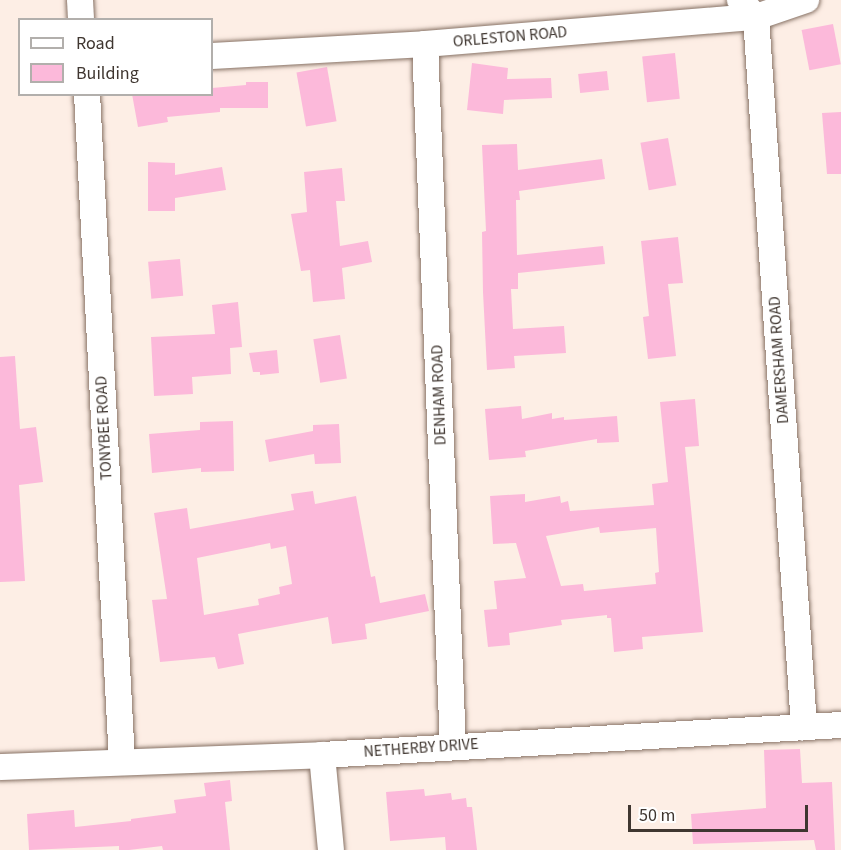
<!DOCTYPE html>
<html>
<head>
<meta charset="utf-8">
<style>
  body { margin:0 }
  #map { position:relative; width:841px; height:850px; overflow:hidden; background:#fdeee5; font-family:"Source Sans 3",sans-serif }
  div>[style] { position:absolute }
  [style*='--x'] { left:calc(var(--x)*1px); top:calc(var(--y)*1px); width:calc(var(--w)*1px); rotate:calc(var(--a)*1deg) }
  .building>* { inset:0; background:#fcb9da; transform-origin:0 0 }
  .roads { filter:drop-shadow(0 0 2px #877265) drop-shadow(0 0 2px #877265) }
  .minor>* { height:26px; margin:-13px; padding:0 13px; transform-origin:13px; border-radius:13px; background:#fff }
  span { translate:-50% -50%; white-space:nowrap; text-align:center; line-height:1.15; -webkit-text-stroke:6px #fff; paint-order:stroke }
  .street-label { font-size:16px; color:#3f3630 }
  .legend { position:absolute; left:18px; top:18px; width:195px; height:78px; box-sizing:border-box; background:#fff; border:2px solid #b2afac; margin:0; padding:8px 10px; list-style:none; font-size:18px; color:#3f3630 }
  .legend li { display:flex; align-items:center; gap:12px; height:30px }
  .legend b { width:30px; border:2px solid #b2afac }
  .scale { position:absolute; left:628px; top:805px; width:180px; height:27px; box-sizing:border-box; border:3px solid #3f3630; border-top:0; padding-left:8px; font-size:18px; line-height:21px; white-space:nowrap; color:#3f3630; -webkit-text-stroke:4px #fff; paint-order:stroke }
</style>
</head>
<body>
<div id="map">
  <div class="building">
    <i style="left:833px;top:24px;width:41px;height:32px;rotate:79deg"></i>
    <i style="left:675px;top:53px;width:46px;height:33px;rotate:84deg"></i>
    <i style="clip-path:polygon(472px 63px,508px 68px,507px 79px,551px 78px,552px 98px,504px 100px,503px 114px,467px 110px)"></i>
    <i style="left:327px;top:67px;width:55px;height:31px;rotate:80deg"></i>
    <i style="left:607px;top:71px;width:19px;height:29px;rotate:84deg"></i>
    <i style="clip-path:polygon(246px 82px,268px 82px,268px 108px,220px 108px,220px 112px,167px 117px,168px 122px,138px 127px,132px 94px,212px 94px,212px 88px,246px 85px)"></i>
    <i style="clip-path:polygon(841px 112px,841px 174px,827px 174px,822px 113px)"></i>
    <i style="left:668px;top:138px;width:48px;height:28px;rotate:80deg"></i>
    <i style="clip-path:polygon(517px 144px,518px 170px,602px 159px,605px 179px,519px 191px,520px 200px,516px 200px,517px 255px,603px 246px,605px 264px,518px 273px,518px 289px,511px 289px,513px 329px,564px 326px,566px 353px,514px 356px,515px 368px,487px 370px,483px 292px,482px 232px,486px 231px,482px 145px)"></i>
    <i style="clip-path:polygon(148px 162px,175px 163px,175px 175px,222px 167px,226px 190px,175px 198px,175px 211px,148px 211px)"></i>
    <i style="clip-path:polygon(342px 168px,345px 201px,336px 201px,340px 246px,368px 241px,372px 262px,342px 268px,345px 299px,313px 302px,310px 270px,301px 271px,291px 214px,307px 212px,304px 172px)"></i>
    <i style="clip-path:polygon(678px 237px,683px 283px,668px 284px,676px 356px,648px 359px,643px 317px,649px 316px,641px 241px)"></i>
    <i style="left:180px;top:259px;width:37px;height:32px;rotate:85deg"></i>
    <i style="clip-path:polygon(238px 302px,242px 347px,230px 348px,231px 374px,192px 377px,193px 394px,154px 396px,151px 337px,215px 334px,212px 305px)"></i>
    <i style="left:340px;top:335px;width:44px;height:27px;rotate:81deg"></i>
    <i style="clip-path:polygon(277px 350px,279px 373px,260px 375px,260px 372px,253px 372px,249px 353px)"></i>
    <i style="clip-path:polygon(15px 356px,20px 429px,36px 427px,43px 482px,19px 485px,25px 581px,0 582px,0 357px)"></i>
    <i style="clip-path:polygon(evenodd,695px 399px,699px 446px,685px 447px,703px 632px,642px 637px,643px 649px,614px 652px,611px 618px,607px 618px,607px 615px,561px 620px,562px 625px,509px 633px,510px 645px,488px 647px,484px 610px,497px 609px,494px 581px,526px 578px,516px 543px,493px 544px,490px 496px,525px 494px,525px 502px,560px 496px,561px 503px,568px 501px,570px 511px,654px 505px,652px 484px,668px 482px,660px 402px,695px 399px,599px 527px,600px 533px,656px 528px,659px 572px,655px 573px,656px 584px,584px 591px,583px 584px,561px 586px,546px 536px,599px 527px)"></i>
    <i style="clip-path:polygon(521px 406px,522px 419px,552px 413px,552px 419px,564px 417px,564px 420px,617px 416px,619px 442px,597px 443px,597px 439px,525px 451px,526px 457px,489px 460px,485px 409px)"></i>
    <i style="clip-path:polygon(233px 421px,234px 471px,201px 472px,201px 468px,152px 473px,149px 434px,200px 430px,200px 422px)"></i>
    <i style="clip-path:polygon(339px 424px,341px 463px,315px 464px,314px 454px,269px 462px,265px 440px,313px 431px,313px 425px)"></i>
    <i style="clip-path:polygon(evenodd,313px 491px,315px 504px,356px 496px,371px 577px,375px 576px,380px 603px,425px 594px,429px 611px,365px 624px,367px 639px,332px 644px,328px 617px,238px 634px,244px 664px,218px 669px,215px 657px,160px 662px,152px 600px,167px 599px,154px 513px,187px 508px,190px 529px,294px 510px,291px 494px,313px 491px,270px 543px,271px 549px,286px 546px,292px 584px,279px 587px,280px 594px,258px 599px,259px 605px,204px 615px,197px 558px,270px 543px)"></i>
    <i style="clip-path:polygon(800px 749px,802px 783px,832px 782px,835px 850px,816px 850px,814px 840px,693px 844px,691px 814px,766px 808px,764px 750px)"></i>
    <i style="clip-path:polygon(230px 780px,232px 801px,225px 802px,230px 850px,163px 850px,162px 846px,129px 850px,119px 850px,119px 846px,29px 850px,27px 814px,74px 810px,75px 827px,131px 821px,131px 819px,176px 813px,174px 800px,206px 796px,204px 783px)"></i>
    <i style="clip-path:polygon(424px 789px,425px 796px,451px 793px,452px 800px,466px 798px,467px 807px,472px 807px,477px 850px,446px 850px,445px 837px,390px 841px,386px 792px)"></i>
  </div>
  <div class="roads">
    <div class="minor">
      <i style="--x:80;--y:0;--w:20;--a:87"></i>
      <i style="--x:740;--y:0;--w:23;--a:47"></i>
      <i style="--x:756;--y:17;--w:712;--a:86.13"></i>
      <i style="--x:425;--y:44;--w:703;--a:87.72"></i>
      <i style="--x:212;--y:56;--w:213;--a:-3.2"></i>
      <i style="--x:425;--y:44;--w:332;--a:-4.7"></i>
      <i style="--x:756;--y:17;--w:53;--a:-18.8"></i>
      <i style="--x:87;--y:94;--w:669;--a:87"></i>
      <i style="--x:322;--y:755;--w:95;--a:84.6"></i>
      <i style="--x:0;--y:767;--w:322;--a:-2.1"></i>
      <i style="--x:322;--y:755;--w:520;--a:-3.31"></i>
    </div>
  </div>
  <div class="street-label">
    <span style="left:510px;top:37px;rotate:-5deg">ORLESTON ROAD</span>
    <span style="left:779px;top:360px;rotate:-94deg">DAMERSHAM ROAD</span>
    <span style="left:439px;top:395px;rotate:-92deg">DENHAM ROAD</span>
    <span style="left:104px;top:428px;rotate:-93deg">TONYBEE ROAD</span>
    <span style="left:421px;top:748px;rotate:-4deg">NETHERBY DRIVE</span>
  </div>
  <ul class="legend">
  <li><b style="height:8px;background:#fff"></b>Road</li>
  <li><b style="height:16px;background:#fcb9da"></b>Building</li>
  </ul>
  <div class="scale">50 m</div>
</div>
</body>
</html>
